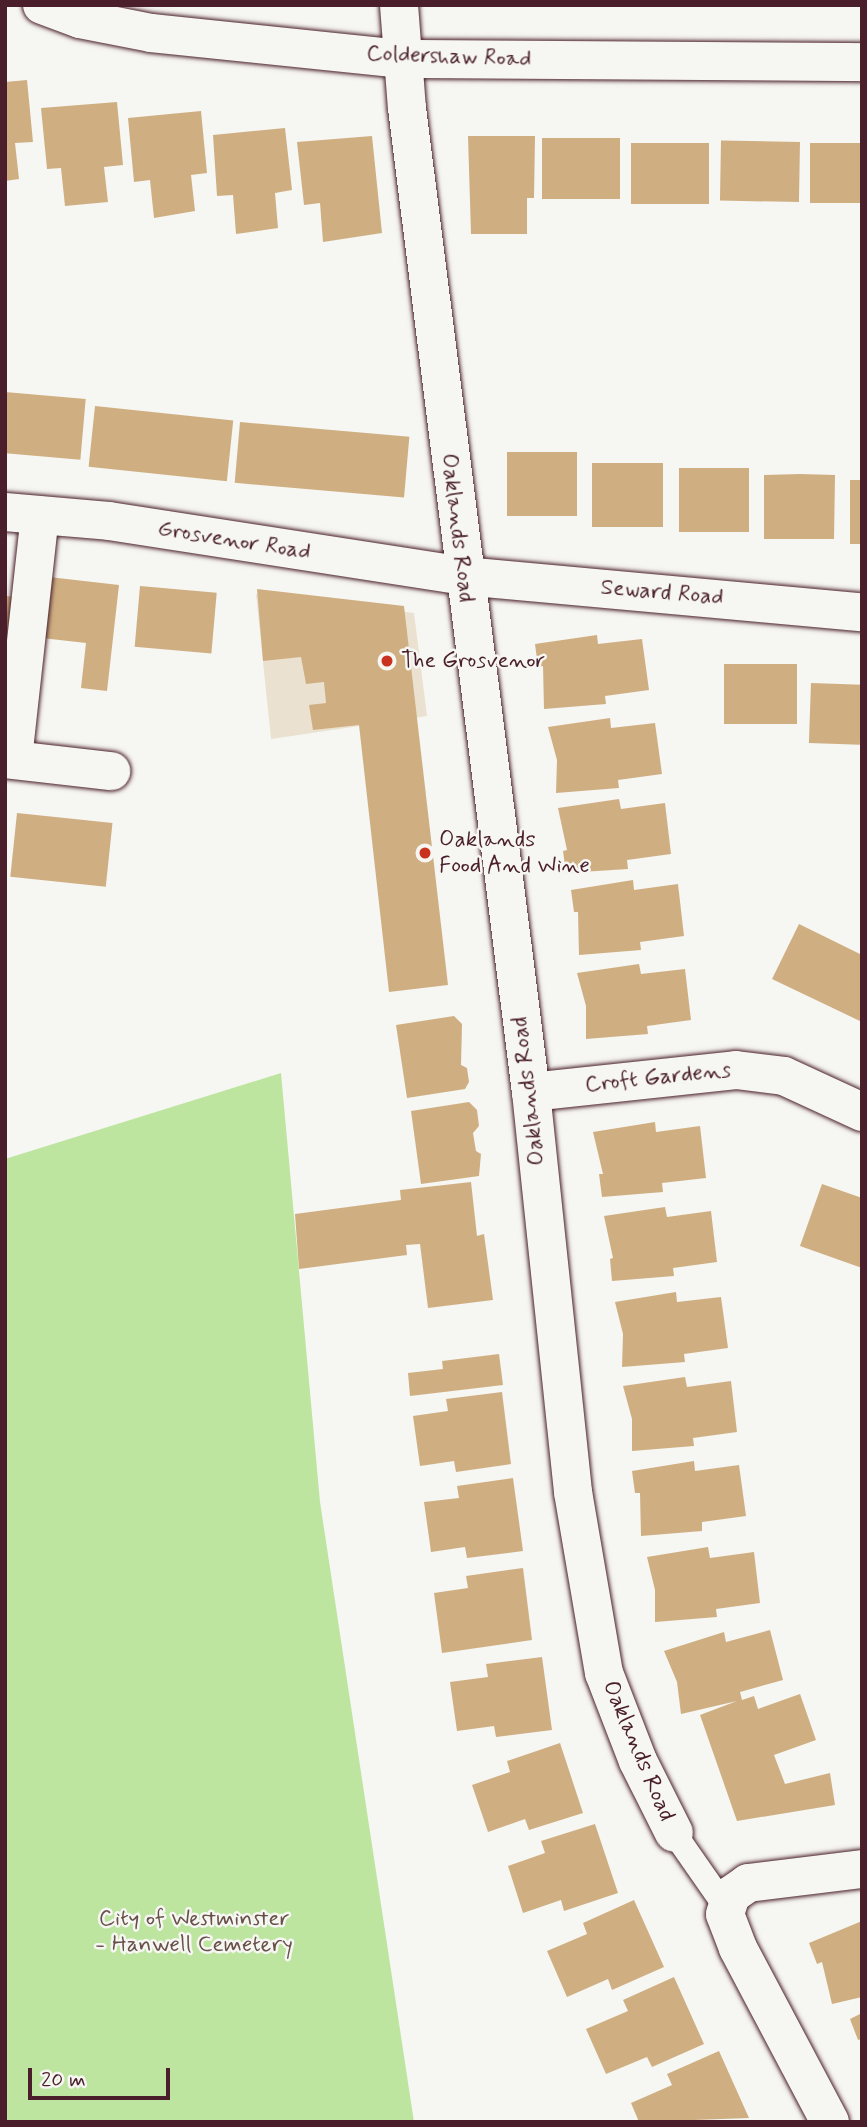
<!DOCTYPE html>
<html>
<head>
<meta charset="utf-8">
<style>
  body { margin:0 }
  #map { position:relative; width:867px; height:2127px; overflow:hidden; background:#f6f6f2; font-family:Mynerve,sans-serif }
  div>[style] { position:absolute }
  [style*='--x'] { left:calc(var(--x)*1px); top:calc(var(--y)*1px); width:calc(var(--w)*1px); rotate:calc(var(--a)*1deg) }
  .built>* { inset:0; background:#eae1d0 }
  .green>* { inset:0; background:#bde5a0 }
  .building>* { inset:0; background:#cfaf82; transform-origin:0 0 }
  .roads { filter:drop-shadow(0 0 2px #4a1f2b) drop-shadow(0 0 2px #4a1f2b) }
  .lane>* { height:24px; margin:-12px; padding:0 12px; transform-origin:12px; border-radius:12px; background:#f6f6f2 }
  .street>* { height:38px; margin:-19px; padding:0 19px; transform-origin:19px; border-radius:19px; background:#f6f6f2 }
  .dots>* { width:19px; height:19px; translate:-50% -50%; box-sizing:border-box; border:4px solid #f6f6f2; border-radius:50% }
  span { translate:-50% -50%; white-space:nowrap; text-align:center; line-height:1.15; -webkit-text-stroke:5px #f6f6f2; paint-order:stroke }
  .street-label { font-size:23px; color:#4a1f2b }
  .poi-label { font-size:23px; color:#4a1f2b }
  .left { translate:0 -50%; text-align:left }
  .park-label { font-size:23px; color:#675048 }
  .frame { position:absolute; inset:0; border:7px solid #4a1f2b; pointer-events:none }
  .scale { position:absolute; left:28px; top:2068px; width:142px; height:32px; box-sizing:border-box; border:4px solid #4a1f2b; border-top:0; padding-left:9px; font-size:21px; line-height:24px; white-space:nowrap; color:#4a1f2b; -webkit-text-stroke:5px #f6f6f2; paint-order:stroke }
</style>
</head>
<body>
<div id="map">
  <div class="built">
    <i style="clip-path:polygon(256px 594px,414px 613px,427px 716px,271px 739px)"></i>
  </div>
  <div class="green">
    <i style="clip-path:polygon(281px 1073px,320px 1502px,414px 2122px,5px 2122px,5px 1159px)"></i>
  </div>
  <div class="building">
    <i style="clip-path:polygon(27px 80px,33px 142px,15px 143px,19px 179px,5px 181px,5px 82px)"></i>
    <i style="clip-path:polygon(117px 102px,123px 165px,104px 167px,108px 202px,65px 206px,61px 168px,47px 169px,41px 108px)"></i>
    <i style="clip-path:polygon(201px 111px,207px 173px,191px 175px,195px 211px,154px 218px,150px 180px,134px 182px,128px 118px)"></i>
    <i style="clip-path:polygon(285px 128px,292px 190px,275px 193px,278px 228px,236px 234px,233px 195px,217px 196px,213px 135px)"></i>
    <i style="clip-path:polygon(372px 136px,382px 233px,323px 242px,320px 203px,304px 205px,297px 142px)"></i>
    <i style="clip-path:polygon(468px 136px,535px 136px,534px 198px,527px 198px,527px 234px,471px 234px)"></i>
    <i style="left:542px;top:138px;width:78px;height:61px"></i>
    <i style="left:800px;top:142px;width:60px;height:79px;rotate:91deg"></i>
    <i style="left:631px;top:143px;width:78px;height:61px"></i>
    <i style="left:810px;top:143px;width:52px;height:60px"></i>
    <i style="left:5px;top:392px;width:81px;height:61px;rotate:5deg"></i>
    <i style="left:95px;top:406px;width:139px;height:61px;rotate:6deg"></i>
    <i style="left:240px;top:422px;width:170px;height:61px;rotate:5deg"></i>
    <i style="left:507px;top:452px;width:70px;height:64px"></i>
    <i style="left:592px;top:463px;width:71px;height:64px"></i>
    <i style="left:679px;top:468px;width:70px;height:64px"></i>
    <i style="clip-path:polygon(800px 474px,835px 475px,834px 539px,764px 539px,764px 475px)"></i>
    <i style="left:850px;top:480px;width:12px;height:64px"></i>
    <i style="clip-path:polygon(49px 577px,119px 585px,107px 691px,81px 688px,86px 643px,42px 638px)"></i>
    <i style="left:140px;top:586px;width:77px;height:61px;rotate:5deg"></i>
    <i style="clip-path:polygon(257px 589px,404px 606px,448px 985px,389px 992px,359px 725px,313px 730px,309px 705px,326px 703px,324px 682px,306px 684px,301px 657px,263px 661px)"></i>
    <i style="clip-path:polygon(5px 596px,18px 597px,5px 657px)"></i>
    <i style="clip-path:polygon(597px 635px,598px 644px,642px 639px,649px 690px,605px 696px,606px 704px,544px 709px,543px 666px,538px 667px,535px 644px)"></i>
    <i style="left:724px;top:664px;width:73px;height:60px"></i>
    <i style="left:811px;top:683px;width:51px;height:60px;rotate:2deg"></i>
    <i style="clip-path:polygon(610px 718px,611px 728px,655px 723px,662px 774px,618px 780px,619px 788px,556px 793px,557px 760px,548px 727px)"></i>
    <i style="clip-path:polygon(619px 799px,621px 809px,665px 803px,671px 854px,627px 860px,628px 869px,566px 873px,563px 851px,567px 850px,558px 808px)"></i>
    <i style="left:17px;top:813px;width:96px;height:64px;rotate:6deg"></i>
    <i style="clip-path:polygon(633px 880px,634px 890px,678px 884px,684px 936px,640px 942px,641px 950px,579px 955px,578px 912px,574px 912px,571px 890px)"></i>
    <i style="clip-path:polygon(799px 924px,862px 955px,862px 1022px,772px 979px)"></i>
    <i style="clip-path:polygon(639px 964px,641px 974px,685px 969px,691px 1020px,647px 1026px,648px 1034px,586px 1039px,586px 1006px,577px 973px)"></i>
    <i style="clip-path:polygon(454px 1016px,462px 1024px,461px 1065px,467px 1068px,469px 1082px,465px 1089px,407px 1098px,396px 1025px)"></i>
    <i style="clip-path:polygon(469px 1102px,477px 1110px,479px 1126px,473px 1133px,476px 1151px,481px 1154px,479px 1176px,421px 1184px,411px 1111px)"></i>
    <i style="clip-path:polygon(655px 1122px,656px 1132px,700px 1126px,706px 1178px,662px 1183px,663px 1192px,602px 1197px,599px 1174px,603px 1174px,593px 1132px)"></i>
    <i style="clip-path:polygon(471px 1182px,477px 1236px,484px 1234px,493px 1300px,428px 1308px,420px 1244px,406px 1245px,407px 1255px,299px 1269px,295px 1214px,401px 1200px,400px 1190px)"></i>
    <i style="clip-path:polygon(822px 1184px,862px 1198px,862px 1268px,800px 1246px)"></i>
    <i style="clip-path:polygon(665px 1207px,667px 1217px,711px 1211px,717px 1262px,673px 1268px,674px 1276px,612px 1281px,610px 1259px,613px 1258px,604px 1216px)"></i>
    <i style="clip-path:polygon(676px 1292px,677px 1302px,721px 1297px,728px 1348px,684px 1354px,685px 1362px,622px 1367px,623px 1334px,615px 1302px)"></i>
    <i style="clip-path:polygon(499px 1354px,503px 1385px,410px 1396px,408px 1373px,443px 1369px,442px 1361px)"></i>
    <i style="clip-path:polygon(685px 1377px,687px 1387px,731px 1381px,737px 1432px,693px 1438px,694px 1446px,632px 1451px,632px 1419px,623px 1386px)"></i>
    <i style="clip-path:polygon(502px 1392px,511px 1464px,456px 1472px,454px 1461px,420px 1466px,413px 1416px,448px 1411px,446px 1399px)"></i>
    <i style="clip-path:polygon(694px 1461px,695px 1471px,739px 1465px,746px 1516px,702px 1522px,702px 1531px,641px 1536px,640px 1493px,635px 1493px,632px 1471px)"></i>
    <i style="clip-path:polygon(513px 1478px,523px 1551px,467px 1558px,465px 1547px,431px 1552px,424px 1502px,459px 1498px,457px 1486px)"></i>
    <i style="clip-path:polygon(708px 1547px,710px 1558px,754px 1552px,760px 1603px,716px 1609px,717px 1617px,655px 1622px,655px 1590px,647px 1557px)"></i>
    <i style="clip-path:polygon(523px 1568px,532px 1640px,442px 1653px,434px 1593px,468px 1588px,466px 1576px)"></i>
    <i style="clip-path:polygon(770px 1630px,783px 1680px,740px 1692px,742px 1700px,754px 1696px,758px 1709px,800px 1694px,816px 1740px,774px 1755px,785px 1784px,830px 1773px,835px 1805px,737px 1821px,700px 1715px,737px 1701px,681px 1714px,677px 1682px,664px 1651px,724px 1632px,726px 1642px)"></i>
    <i style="clip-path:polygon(542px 1657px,552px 1730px,496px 1737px,494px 1726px,457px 1731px,450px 1682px,488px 1677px,486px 1664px)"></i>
    <i style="clip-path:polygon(560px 1743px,583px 1813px,529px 1830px,525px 1819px,488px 1832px,472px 1785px,510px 1772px,507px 1761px)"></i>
    <i style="clip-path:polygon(595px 1824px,618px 1893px,564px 1911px,561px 1900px,523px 1913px,508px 1866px,545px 1853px,541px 1841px)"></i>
    <i style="clip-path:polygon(634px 1900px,664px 1967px,612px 1990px,608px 1979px,567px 1997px,547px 1951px,587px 1934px,583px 1923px)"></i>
    <i style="clip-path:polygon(862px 1921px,862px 1997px,832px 2004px,822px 1962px,817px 1964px,809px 1943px)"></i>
    <i style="clip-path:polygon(674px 1977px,704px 2044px,652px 2067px,647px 2057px,606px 2074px,586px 2029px,628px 2011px,623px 2000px)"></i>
    <i style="clip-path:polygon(862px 2013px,862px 2039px,858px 2040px,850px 2019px)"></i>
    <i style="clip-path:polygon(719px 2051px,749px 2118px,639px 2122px,631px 2103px,672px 2085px,667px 2074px)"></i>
  </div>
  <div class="roads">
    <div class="lane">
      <i style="--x:674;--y:1833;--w:93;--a:55.1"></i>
    </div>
    <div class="street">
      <i style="--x:42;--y:5;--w:40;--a:20.2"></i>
      <i style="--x:80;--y:19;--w:72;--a:11.2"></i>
      <i style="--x:151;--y:33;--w:251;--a:5.9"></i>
      <i style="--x:401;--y:59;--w:461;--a:0.4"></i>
      <i style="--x:399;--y:5;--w:103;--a:85.6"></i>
      <i style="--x:407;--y:108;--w:992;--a:82.82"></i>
      <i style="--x:531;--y:1092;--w:402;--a:84"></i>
      <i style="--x:573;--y:1492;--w:184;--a:80.3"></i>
      <i style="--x:604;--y:1673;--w:94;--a:68.9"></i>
      <i style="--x:638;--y:1761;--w:80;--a:63.4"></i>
      <i style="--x:5;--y:512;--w:104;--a:4.9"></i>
      <i style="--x:109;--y:521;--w:358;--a:8.8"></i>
      <i style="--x:463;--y:576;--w:401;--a:5.2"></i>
      <i style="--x:5;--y:759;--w:107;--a:6.5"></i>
      <i style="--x:13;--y:759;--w:245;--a:-83.7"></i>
      <i style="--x:531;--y:1092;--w:206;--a:-6.1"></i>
      <i style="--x:736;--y:1070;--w:48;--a:7.1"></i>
      <i style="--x:784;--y:1076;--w:86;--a:24.8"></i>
      <i style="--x:830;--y:2122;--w:197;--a:-117.9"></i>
      <i style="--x:738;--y:1948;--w:36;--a:-111"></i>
      <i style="--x:725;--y:1914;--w:20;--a:-72"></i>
      <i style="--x:731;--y:1895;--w:21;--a:-35"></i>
      <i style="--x:748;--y:1883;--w:115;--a:-7"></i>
    </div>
  </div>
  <div class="dots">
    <i style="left:387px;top:661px;background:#c8321e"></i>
    <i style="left:425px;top:853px;background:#c8321e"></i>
  </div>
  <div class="street-label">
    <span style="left:449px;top:57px;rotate:2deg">Coldershaw Road</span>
    <span style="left:457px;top:528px;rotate:83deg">Oaklands Road</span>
    <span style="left:234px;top:541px;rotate:9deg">Grosvenor Road</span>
    <span style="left:662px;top:593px;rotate:5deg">Seward Road</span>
    <span style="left:658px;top:1078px;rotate:-6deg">Croft Gardens</span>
    <span style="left:529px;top:1091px;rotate:-97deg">Oaklands Road</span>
    <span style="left:638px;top:1751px;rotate:67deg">Oaklands Road</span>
  </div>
  <div class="poi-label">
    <span class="left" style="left:401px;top:661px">The Grosvenor</span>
    <span class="left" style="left:439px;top:853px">Oaklands<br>Food And Wine</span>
  </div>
  <div class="park-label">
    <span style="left:194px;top:1932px">City of Westminster<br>- Hanwell Cemetery</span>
  </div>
  <div class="frame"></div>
  <div class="scale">20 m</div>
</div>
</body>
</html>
